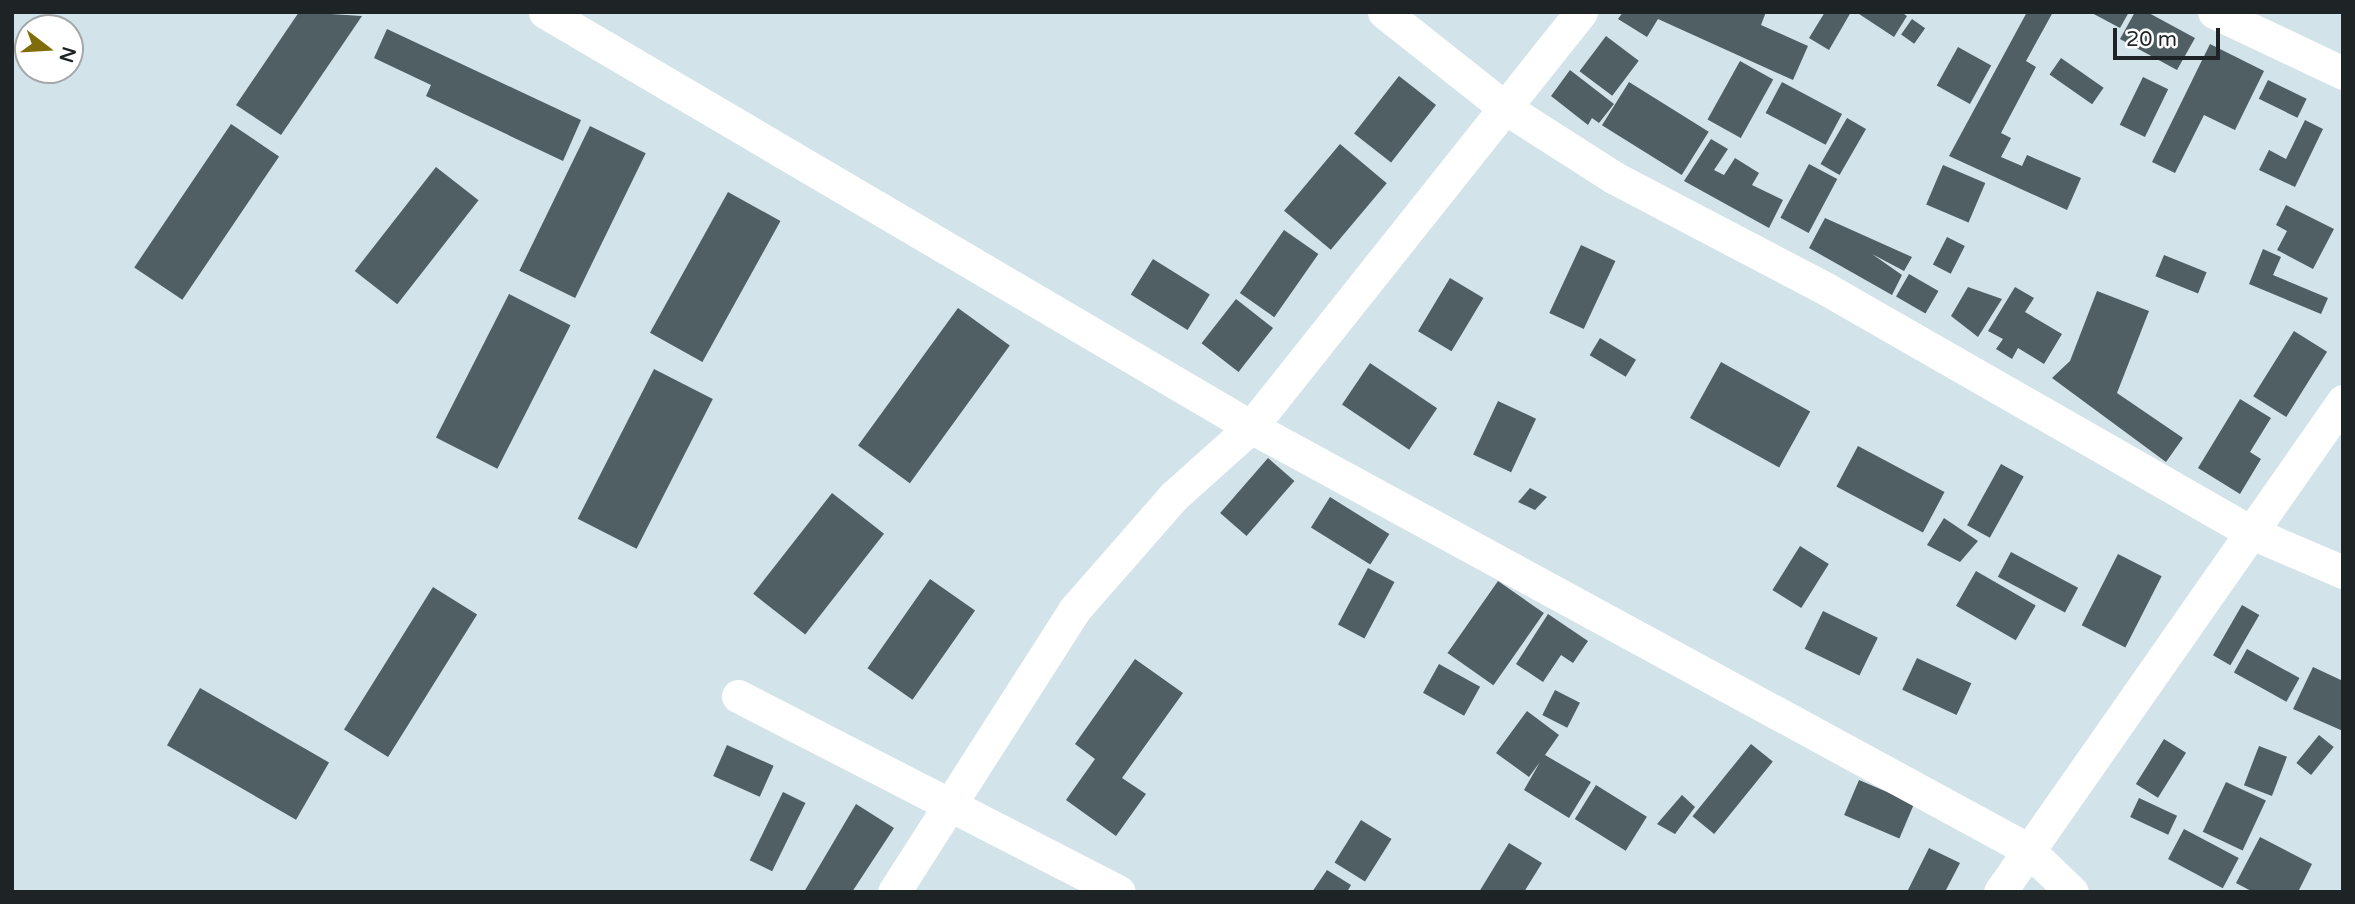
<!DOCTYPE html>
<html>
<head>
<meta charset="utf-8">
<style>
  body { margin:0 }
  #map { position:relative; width:2355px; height:904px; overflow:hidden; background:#d2e3e9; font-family:"Varela Round",sans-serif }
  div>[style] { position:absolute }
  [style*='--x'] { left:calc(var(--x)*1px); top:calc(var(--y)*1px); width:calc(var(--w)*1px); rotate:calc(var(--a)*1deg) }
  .building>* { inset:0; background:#505f63; transform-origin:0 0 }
  .street>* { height:33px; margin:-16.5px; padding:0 16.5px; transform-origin:16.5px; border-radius:16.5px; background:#fff }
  span { translate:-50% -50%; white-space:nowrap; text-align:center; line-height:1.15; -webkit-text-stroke:7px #fff; paint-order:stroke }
  .frame { position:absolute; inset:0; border:14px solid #1e2426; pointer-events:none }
  .north { position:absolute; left:14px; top:14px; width:70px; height:70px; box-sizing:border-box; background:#fff; border:2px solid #a5a7a8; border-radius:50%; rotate:107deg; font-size:19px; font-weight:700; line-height:28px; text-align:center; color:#1e2426 }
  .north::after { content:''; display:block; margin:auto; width:24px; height:32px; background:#806d09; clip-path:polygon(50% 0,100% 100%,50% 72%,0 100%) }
  .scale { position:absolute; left:2113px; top:28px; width:107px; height:32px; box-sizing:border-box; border:4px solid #1e2426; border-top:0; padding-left:9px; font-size:21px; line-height:24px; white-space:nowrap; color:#1e2426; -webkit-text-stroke:5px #fff; paint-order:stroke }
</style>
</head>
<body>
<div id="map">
  <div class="building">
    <i style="clip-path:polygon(299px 12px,362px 16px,281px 135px,236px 105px)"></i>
    <i style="clip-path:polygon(1623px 12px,1766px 12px,1761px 25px,1808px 46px,1793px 80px,1658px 19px,1647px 37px,1618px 19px)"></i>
    <i style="clip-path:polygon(1825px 12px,1851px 12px,1829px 50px,1809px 38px)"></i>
    <i style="clip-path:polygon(1856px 12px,1901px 12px,1907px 16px,1894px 37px)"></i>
    <i style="clip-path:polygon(2027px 12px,2053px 12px,2026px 61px,2036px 67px,2001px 133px,2011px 138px,2001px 157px,2022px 166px,2027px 155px,2081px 178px,2067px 210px,1949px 156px)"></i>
    <i style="clip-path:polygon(2090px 12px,2129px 12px,2120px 28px)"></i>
    <i style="clip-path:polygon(2135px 12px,2147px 12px,2195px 38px,2177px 70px,2120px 39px)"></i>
    <i style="left:1912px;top:19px;width:16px;height:19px;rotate:35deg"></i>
    <i style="clip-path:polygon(387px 29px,581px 120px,563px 161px,426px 96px,431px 85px,374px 58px)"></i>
    <i style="left:1606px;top:36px;width:41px;height:44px;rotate:37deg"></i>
    <i style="clip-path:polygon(2210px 44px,2264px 71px,2235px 130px,2204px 115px,2175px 173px,2152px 162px)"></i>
    <i style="left:1958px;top:47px;width:38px;height:44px;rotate:29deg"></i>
    <i style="left:2061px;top:58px;width:52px;height:20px;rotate:35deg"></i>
    <i style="left:1740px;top:61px;width:38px;height:67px;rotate:29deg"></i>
    <i style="clip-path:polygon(1570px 70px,1614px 104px,1599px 123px,1592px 118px,1588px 125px,1551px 96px)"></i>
    <i style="left:1399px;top:76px;width:47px;height:73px;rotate:38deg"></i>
    <i style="left:2143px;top:77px;width:28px;height:53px;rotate:26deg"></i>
    <i style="left:2268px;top:80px;width:43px;height:21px;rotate:26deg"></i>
    <i style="left:1629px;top:82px;width:94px;height:51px;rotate:32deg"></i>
    <i style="left:1782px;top:82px;width:68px;height:35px;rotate:28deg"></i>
    <i style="left:1847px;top:118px;width:22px;height:53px;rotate:30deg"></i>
    <i style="clip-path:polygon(2305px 120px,2323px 129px,2295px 187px,2259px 170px,2269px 150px,2286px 159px)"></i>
    <i style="left:231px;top:124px;width:58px;height:173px;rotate:34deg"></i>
    <i style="left:590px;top:126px;width:62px;height:161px;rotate:26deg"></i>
    <i style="clip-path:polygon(1711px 139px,1728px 149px,1714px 170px,1724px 175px,1735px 158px,1759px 173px,1752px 185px,1783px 200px,1769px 228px,1684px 181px)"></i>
    <i style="left:1340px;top:144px;width:61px;height:87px;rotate:40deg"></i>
    <i style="left:1809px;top:164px;width:32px;height:61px;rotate:28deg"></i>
    <i style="left:1943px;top:165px;width:46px;height:43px;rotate:23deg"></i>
    <i style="left:436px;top:167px;width:54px;height:132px;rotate:38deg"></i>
    <i style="left:728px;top:192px;width:60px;height:161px;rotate:29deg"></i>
    <i style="clip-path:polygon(2286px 205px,2334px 229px,2313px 269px,2277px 250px,2287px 231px,2276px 225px)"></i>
    <i style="clip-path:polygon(1825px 218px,1912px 257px,1904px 271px,1872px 254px,1902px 275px,1892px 295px,1809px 248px)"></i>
    <i style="left:1284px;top:230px;width:42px;height:77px;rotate:35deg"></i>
    <i style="left:1947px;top:237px;width:20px;height:31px;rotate:27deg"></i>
    <i style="left:1581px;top:245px;width:38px;height:75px;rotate:25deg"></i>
    <i style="clip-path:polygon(2263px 249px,2281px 257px,2273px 275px,2328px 298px,2321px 314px,2249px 284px)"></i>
    <i style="left:2164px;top:255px;width:46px;height:23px;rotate:22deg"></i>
    <i style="left:1153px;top:259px;width:67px;height:42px;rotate:32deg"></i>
    <i style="left:1909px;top:274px;width:34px;height:26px;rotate:30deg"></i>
    <i style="left:1450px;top:278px;width:39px;height:62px;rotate:31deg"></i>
    <i style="clip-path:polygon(1968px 287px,2002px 299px,1978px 337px,1951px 316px)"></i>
    <i style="clip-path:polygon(2015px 287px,2034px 298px,2025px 312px,2062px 334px,2044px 364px,2018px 348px,2012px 359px,1996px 349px,2003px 339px,1988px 331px)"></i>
    <i style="clip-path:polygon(2097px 291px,2149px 311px,2117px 393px,2183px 438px,2166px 462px,2052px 378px,2070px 361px)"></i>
    <i style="left:509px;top:294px;width:69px;height:161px;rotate:27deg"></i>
    <i style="left:1236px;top:299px;width:47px;height:56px;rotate:38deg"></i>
    <i style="left:958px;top:308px;width:64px;height:170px;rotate:36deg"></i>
    <i style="left:2294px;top:331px;width:39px;height:77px;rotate:32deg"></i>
    <i style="left:1600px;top:338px;width:42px;height:20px;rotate:31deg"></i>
    <i style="left:1721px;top:362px;width:102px;height:64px;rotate:29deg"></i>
    <i style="left:1370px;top:363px;width:81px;height:50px;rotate:34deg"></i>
    <i style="left:654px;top:369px;width:66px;height:168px;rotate:27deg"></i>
    <i style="clip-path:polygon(2240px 399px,2271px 418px,2250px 452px,2261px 459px,2240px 494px,2198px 468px)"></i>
    <i style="left:1498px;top:401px;width:42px;height:59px;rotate:25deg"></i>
    <i style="left:1858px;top:446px;width:98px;height:46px;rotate:28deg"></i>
    <i style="left:1268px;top:458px;width:35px;height:73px;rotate:41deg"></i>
    <i style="left:2001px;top:464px;width:26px;height:70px;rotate:29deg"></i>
    <i style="clip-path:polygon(1530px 488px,1547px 497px,1535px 510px,1518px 502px)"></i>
    <i style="left:832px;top:493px;width:66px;height:128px;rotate:38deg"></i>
    <i style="left:1330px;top:497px;width:70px;height:36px;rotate:32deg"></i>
    <i style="clip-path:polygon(1944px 518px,1978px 541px,1960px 562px,1927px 545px)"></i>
    <i style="left:1800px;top:546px;width:34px;height:52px;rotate:32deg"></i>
    <i style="left:2011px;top:552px;width:76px;height:28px;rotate:28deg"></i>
    <i style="left:2118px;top:554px;width:49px;height:80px;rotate:27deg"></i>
    <i style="left:1368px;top:568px;width:30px;height:64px;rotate:28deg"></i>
    <i style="left:1976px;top:571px;width:69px;height:40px;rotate:30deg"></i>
    <i style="left:930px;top:579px;width:55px;height:109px;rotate:35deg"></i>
    <i style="left:1498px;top:581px;width:56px;height:88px;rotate:35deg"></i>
    <i style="left:433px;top:587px;width:52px;height:168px;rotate:32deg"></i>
    <i style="left:2242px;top:605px;width:20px;height:58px;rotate:30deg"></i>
    <i style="left:1823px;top:611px;width:61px;height:42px;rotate:26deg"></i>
    <i style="clip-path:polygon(1548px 614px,1588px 641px,1573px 663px,1561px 655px,1543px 682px,1516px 664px)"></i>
    <i style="left:2247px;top:649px;width:60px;height:27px;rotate:29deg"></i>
    <i style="left:1917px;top:658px;width:60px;height:35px;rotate:25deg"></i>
    <i style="clip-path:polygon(1135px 659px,1183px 693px,1122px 778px,1146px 794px,1116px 836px,1066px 800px,1095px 759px,1075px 744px)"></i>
    <i style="left:1439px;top:664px;width:47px;height:33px;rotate:29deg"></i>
    <i style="clip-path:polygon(2313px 667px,2343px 681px,2343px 731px,2293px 709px)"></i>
    <i style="left:200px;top:688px;width:149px;height:66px;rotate:30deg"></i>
    <i style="left:1555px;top:690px;width:28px;height:28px;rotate:27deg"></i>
    <i style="clip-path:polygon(1527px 711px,1559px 735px,1545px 755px,1591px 782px,1569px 818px,1524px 790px,1540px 762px,1529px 777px,1496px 753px)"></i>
    <i style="left:2319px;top:735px;width:19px;height:36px;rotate:39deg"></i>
    <i style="left:2164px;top:739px;width:26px;height:53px;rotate:32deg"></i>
    <i style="left:1751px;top:744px;width:28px;height:93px;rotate:39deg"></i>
    <i style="left:727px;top:745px;width:51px;height:34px;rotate:24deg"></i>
    <i style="left:2259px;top:746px;width:30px;height:42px;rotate:21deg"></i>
    <i style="left:1859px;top:780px;width:60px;height:38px;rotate:23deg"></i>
    <i style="left:2226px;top:782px;width:44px;height:55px;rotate:25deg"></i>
    <i style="left:1596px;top:785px;width:60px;height:40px;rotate:32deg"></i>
    <i style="left:783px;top:792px;width:25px;height:76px;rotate:26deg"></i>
    <i style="clip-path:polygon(1682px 795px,1695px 807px,1675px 834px,1657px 824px)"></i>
    <i style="left:2139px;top:798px;width:42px;height:21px;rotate:25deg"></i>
    <i style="clip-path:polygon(856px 804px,894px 828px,852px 892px,804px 892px)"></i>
    <i style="left:1361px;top:820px;width:36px;height:50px;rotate:32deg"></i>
    <i style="left:2184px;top:829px;width:62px;height:34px;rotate:28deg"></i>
    <i style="clip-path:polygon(2260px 837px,2312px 864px,2298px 892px,2253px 892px,2236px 883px)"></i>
    <i style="clip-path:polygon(1509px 843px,1542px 863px,1524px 892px,1479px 892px)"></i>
    <i style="clip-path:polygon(1929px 848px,1960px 863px,1945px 892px,1907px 892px)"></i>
    <i style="clip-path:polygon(1327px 870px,1351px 885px,1347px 892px,1312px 892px)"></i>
  </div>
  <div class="street">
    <i style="--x:545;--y:12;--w:819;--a:30.45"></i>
    <i style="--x:1251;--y:427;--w:883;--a:28.54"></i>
    <i style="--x:2027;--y:849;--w:62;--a:43.7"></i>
    <i style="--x:1384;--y:12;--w:153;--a:38.4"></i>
    <i style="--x:1504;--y:107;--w:130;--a:32.7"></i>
    <i style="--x:1613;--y:177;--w:243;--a:27.7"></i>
    <i style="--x:1828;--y:290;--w:489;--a:29.8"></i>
    <i style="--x:2252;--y:533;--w:99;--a:23.2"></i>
    <i style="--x:2214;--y:12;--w:143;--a:25.3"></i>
    <i style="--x:738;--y:696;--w:428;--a:27.2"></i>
    <i style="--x:894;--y:892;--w:336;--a:-57.4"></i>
    <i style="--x:1075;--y:609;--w:150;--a:-48.8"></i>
    <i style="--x:1174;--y:496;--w:103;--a:-41.9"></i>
    <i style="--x:1251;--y:427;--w:530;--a:-51.51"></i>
    <i style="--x:2000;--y:892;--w:599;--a:-55.06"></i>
  </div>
  <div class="frame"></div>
  <div class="north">N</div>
  <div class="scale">20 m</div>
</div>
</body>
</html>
